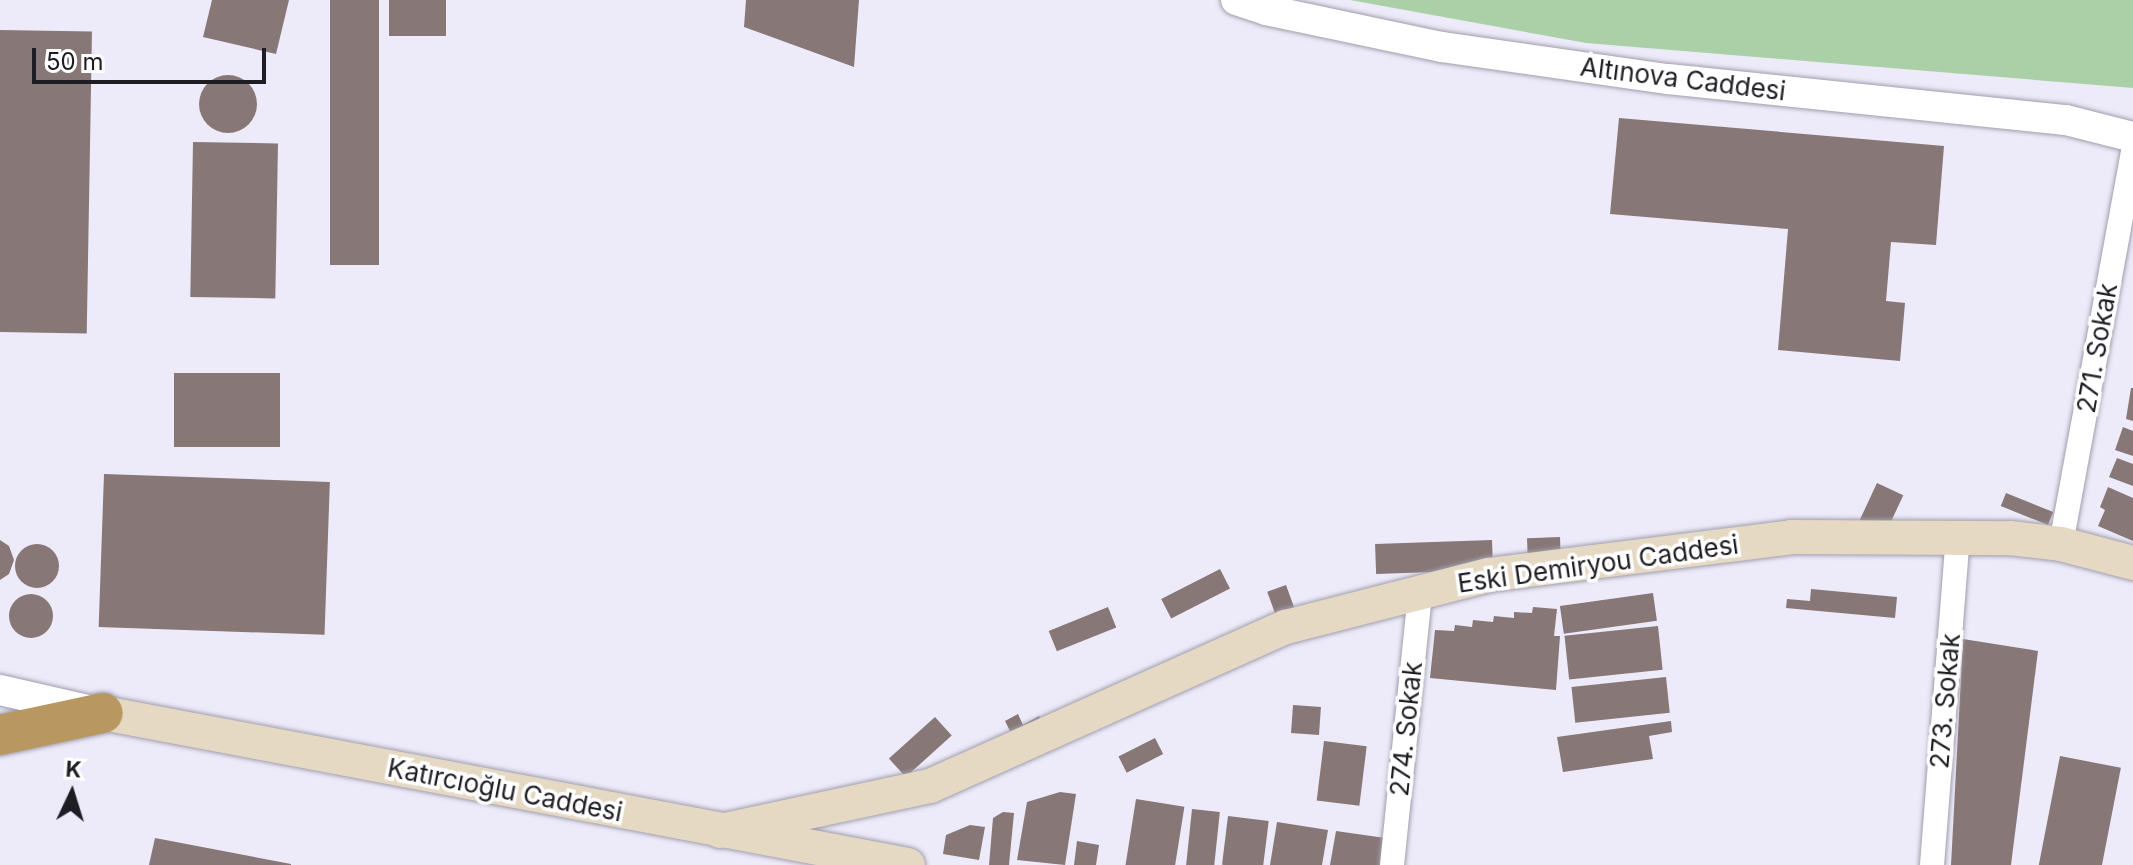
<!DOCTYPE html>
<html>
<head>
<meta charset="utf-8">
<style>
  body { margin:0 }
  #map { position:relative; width:2133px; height:865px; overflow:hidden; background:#edebfa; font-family:Inter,sans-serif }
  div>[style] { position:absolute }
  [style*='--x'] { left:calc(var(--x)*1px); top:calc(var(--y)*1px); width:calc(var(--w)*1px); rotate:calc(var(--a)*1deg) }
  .green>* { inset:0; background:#abd0a7 }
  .building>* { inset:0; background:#877776; transform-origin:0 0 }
  .round { border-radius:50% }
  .roads { filter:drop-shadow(0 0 2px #a09eac) drop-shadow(0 0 2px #a09eac) }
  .minor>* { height:24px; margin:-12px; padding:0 12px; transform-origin:12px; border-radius:12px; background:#fff }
  .tertiary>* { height:30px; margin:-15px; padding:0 15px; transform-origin:15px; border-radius:15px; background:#fff }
  .secondary>* { height:34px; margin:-17px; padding:0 17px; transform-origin:17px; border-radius:17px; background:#e5d9c4 }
  .trunk>* { height:40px; margin:-20px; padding:0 20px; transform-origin:20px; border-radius:20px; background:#b89860 }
  span { translate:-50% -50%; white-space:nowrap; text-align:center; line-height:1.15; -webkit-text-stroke:7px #fff; paint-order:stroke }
  .street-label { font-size:26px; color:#1e1d23 }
  .north { position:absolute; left:32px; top:753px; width:80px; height:80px; -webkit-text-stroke:6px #fff; paint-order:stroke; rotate:4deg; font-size:22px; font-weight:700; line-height:32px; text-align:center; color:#1e1d23 }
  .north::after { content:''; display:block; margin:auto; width:28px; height:36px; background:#1e1d23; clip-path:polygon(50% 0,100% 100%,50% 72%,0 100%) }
  .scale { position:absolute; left:32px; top:48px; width:234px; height:36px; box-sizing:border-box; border:4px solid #1e1d23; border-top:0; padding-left:10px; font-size:24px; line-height:28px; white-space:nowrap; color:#1e1d23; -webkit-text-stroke:6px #fff; paint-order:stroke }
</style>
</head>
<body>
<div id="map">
  <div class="green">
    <i style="clip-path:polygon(1350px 0,2133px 0,2133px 88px,1586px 43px)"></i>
  </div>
  <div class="building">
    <i style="clip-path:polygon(212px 0,289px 0,276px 54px,203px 37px)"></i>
    <i style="left:330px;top:0;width:49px;height:265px"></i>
    <i style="left:389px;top:0;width:57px;height:36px"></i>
    <i style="clip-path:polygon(746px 0,859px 0,854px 67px,744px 27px)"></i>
    <i style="left:0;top:30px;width:92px;height:302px;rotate:1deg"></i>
    <i class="round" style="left:199px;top:75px;width:58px;height:58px"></i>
    <i style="clip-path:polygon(1619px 118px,1944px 146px,1936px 245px,1891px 242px,1886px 301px,1905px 303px,1900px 361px,1778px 350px,1788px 229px,1610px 214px)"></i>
    <i style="left:193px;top:142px;width:85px;height:155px;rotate:1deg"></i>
    <i style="left:174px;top:373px;width:106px;height:74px"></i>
    <i style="clip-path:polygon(2131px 388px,2133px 388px,2133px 421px,2126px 419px)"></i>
    <i style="clip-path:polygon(2123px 427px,2133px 431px,2133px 456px,2115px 450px)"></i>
    <i style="clip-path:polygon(2117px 458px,2133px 464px,2133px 486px,2109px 477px)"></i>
    <i style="left:104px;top:474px;width:226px;height:153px;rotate:2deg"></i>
    <i style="left:1877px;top:483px;width:29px;height:41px;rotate:25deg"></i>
    <i style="clip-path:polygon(2108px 487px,2133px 498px,2133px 541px,2098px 526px,2105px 510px,2100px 507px)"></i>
    <i style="left:2006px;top:493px;width:51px;height:14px;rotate:22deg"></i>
    <i style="left:1560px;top:537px;width:29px;height:33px;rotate:88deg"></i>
    <i style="clip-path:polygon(0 540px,9px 546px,14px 560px,9px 574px,0 580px)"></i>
    <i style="left:1492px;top:540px;width:30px;height:117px;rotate:88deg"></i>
    <i class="round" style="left:15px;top:544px;width:44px;height:44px"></i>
    <i style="left:1220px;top:569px;width:22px;height:66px;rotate:63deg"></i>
    <i style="left:1286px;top:585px;width:33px;height:20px;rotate:70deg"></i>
    <i style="clip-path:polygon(1811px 589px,1897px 597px,1895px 618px,1786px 608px,1787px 599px,1810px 601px)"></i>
    <i style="left:1653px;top:593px;width:28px;height:94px;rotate:82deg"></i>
    <i class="round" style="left:9px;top:594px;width:44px;height:44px"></i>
    <i style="left:1108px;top:607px;width:22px;height:64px;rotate:68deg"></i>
    <i style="clip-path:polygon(1533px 607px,1557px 609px,1554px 636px,1560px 636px,1556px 690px,1430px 678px,1435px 630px,1454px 631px,1455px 625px,1472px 627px,1473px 620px,1493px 622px,1494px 616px,1514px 618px,1514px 612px,1532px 613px)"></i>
    <i style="left:1658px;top:626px;width:44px;height:94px;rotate:84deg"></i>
    <i style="clip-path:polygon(1963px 639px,2038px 651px,2011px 865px,1951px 865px)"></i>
    <i style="left:1666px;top:677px;width:36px;height:95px;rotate:84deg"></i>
    <i style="left:1293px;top:705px;width:28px;height:28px;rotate:4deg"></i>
    <i style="clip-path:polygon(1018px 714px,1023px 725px,1039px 716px,1044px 727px,1015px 741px,1005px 721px)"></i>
    <i style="left:935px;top:717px;width:25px;height:62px;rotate:48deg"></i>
    <i style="clip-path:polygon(1671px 721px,1672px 732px,1649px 736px,1653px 759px,1563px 772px,1557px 737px)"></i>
    <i style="left:1155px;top:738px;width:18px;height:41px;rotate:63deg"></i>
    <i style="left:1324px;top:741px;width:43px;height:60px;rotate:7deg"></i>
    <i style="left:2060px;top:756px;width:62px;height:111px;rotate:11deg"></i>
    <i style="clip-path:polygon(1060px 792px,1076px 794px,1065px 865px,1017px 860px,1027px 802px)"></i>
    <i style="left:1136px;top:799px;width:49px;height:67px;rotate:9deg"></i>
    <i style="left:1192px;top:809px;width:28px;height:57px;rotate:6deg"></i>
    <i style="clip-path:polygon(1003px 812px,1014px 813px,1009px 865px,989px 865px,993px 818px)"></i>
    <i style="left:1228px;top:816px;width:41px;height:49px;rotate:7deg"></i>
    <i style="clip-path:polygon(1277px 822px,1328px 830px,1322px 865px,1270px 865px)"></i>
    <i style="clip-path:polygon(970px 825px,985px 827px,979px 860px,943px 854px,946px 835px)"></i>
    <i style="clip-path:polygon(1336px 831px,1385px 838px,1381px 865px,1330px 865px)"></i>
    <i style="clip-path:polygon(155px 838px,291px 864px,291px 865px,149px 865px)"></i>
    <i style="clip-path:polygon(1077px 841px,1099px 845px,1096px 865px,1074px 865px)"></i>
  </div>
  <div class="roads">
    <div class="minor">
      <i style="--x:2061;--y:544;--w:399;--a:-79.6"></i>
      <i style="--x:1392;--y:865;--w:274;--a:-84.1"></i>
      <i style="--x:1932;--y:865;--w:328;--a:-85.5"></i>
    </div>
    <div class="tertiary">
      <i style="--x:1236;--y:0;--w:32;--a:18"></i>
      <i style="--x:1266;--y:10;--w:180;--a:11.9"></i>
      <i style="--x:1442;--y:47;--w:228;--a:8.1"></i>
      <i style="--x:1668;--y:79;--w:400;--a:5.9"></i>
      <i style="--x:2066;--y:120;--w:69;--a:14.2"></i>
      <i style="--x:0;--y:690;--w:99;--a:12.8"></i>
    </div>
    <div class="secondary">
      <i style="--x:103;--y:713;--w:819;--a:10.69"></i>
      <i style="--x:720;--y:831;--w:215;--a:-12.1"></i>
      <i style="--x:930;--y:786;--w:390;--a:-24.1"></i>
      <i style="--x:1286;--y:627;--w:209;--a:-14.4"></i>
      <i style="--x:1488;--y:575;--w:305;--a:-7.1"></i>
      <i style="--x:1791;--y:537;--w:219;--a:0.3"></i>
      <i style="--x:2010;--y:538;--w:51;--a:6.7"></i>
      <i style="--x:2061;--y:544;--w:74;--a:14.8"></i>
    </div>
    <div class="trunk">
      <i style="--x:0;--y:735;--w:105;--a:-12.1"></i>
    </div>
  </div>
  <div class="street-label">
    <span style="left:1683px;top:79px;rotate:7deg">Altınova Caddesi</span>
    <span style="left:2097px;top:348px;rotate:-80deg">271. Sokak</span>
    <span style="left:1598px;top:564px;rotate:-8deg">Eski Demiryou Caddesi</span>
    <span style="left:1945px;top:701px;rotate:-85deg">273. Sokak</span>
    <span style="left:1406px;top:729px;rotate:-84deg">274. Sokak</span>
    <span style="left:505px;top:790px;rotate:11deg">Katırcıoğlu Caddesi</span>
  </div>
  <div class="north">K</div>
  <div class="scale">50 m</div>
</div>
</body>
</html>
